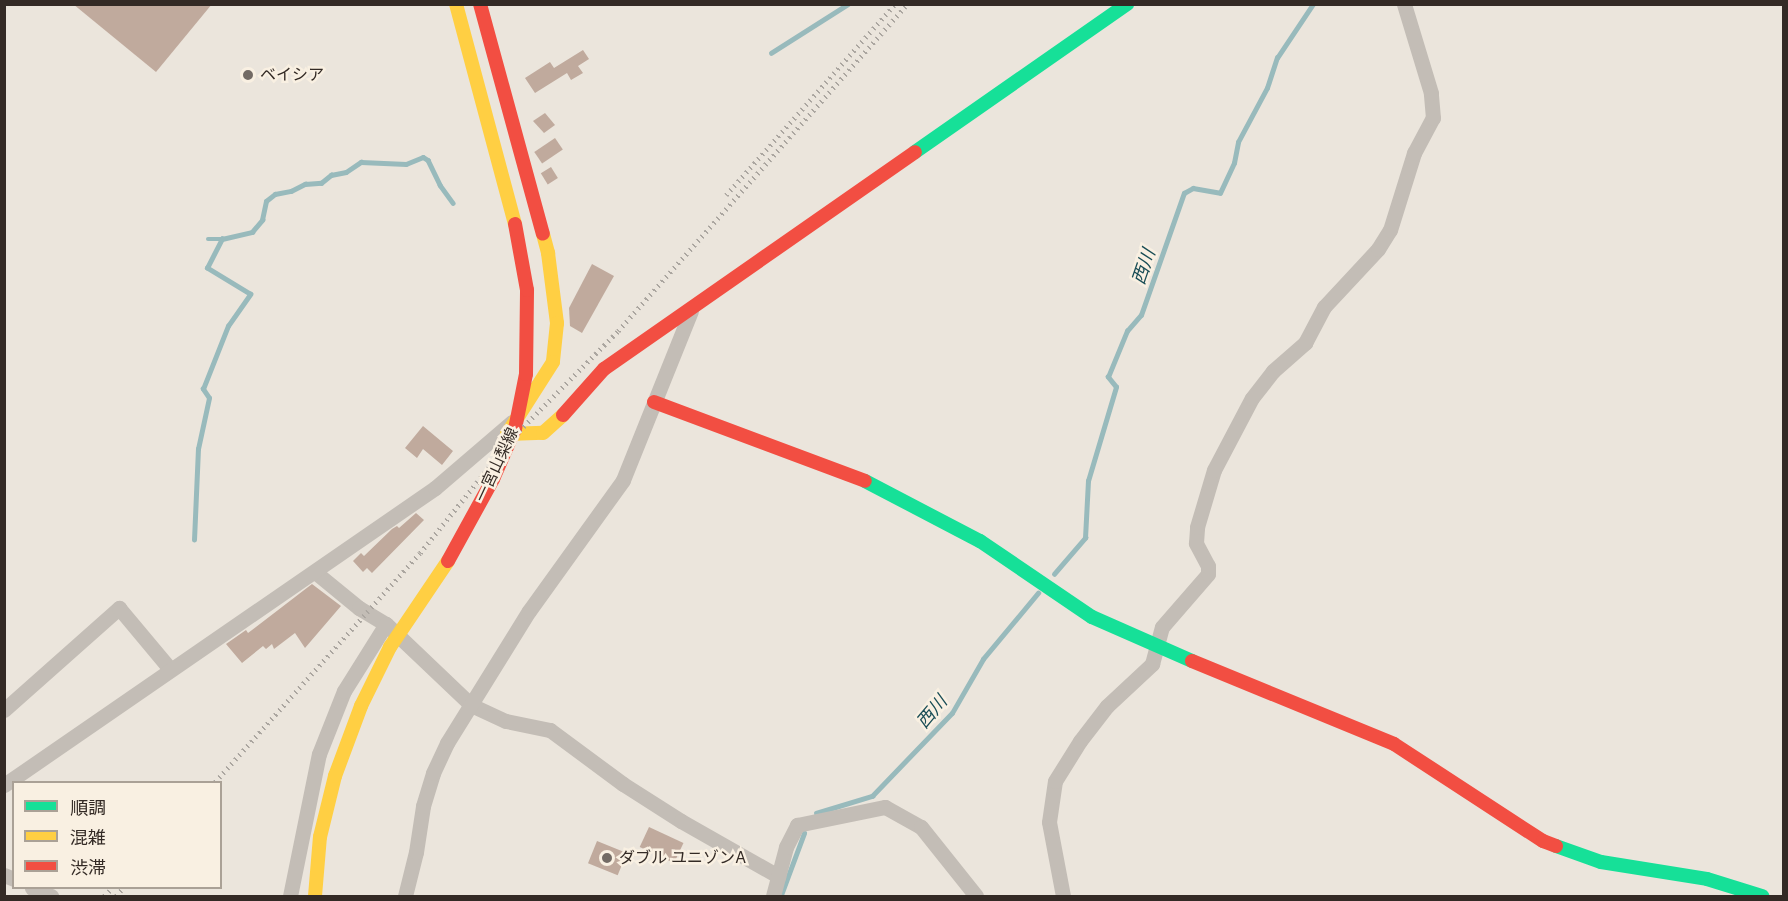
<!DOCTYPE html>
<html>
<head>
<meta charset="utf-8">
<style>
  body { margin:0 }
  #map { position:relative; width:1788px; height:901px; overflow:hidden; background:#ebe5dc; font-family:"Public Sans","Noto Sans JP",sans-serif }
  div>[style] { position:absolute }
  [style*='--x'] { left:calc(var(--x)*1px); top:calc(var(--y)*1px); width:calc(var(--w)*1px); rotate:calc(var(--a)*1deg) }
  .stream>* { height:4.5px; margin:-2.25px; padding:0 2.25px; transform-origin:2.25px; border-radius:2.25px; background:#98babc }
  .building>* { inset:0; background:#c0aa9d; transform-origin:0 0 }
  .street>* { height:15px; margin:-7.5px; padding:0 7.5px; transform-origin:7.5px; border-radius:7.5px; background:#c3bdb6 }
  .fast>* { height:14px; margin:-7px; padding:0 7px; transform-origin:7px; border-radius:7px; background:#16e098 }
  .slow>* { height:14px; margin:-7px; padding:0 7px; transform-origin:7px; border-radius:7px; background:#ffcf43 }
  .jam>* { height:14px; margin:-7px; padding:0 7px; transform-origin:7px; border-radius:7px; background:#f24e42 }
  .rail>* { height:4.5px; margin-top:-2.25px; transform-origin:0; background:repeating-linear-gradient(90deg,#aba6a0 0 1.5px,transparent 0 6px) }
  .dots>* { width:16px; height:16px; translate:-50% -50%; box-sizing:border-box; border:3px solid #f9f0e2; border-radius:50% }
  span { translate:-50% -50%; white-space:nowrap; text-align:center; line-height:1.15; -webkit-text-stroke:5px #f9f0e2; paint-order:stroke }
  .poi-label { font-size:16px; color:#332a25 }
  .left { translate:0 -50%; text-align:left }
  .street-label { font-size:16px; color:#332a25 }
  .water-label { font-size:18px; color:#194d56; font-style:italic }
  .frame { position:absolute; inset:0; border:6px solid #332a25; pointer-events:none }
  .legend { position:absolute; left:12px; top:781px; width:210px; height:108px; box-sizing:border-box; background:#f9f0e2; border:2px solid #aaa196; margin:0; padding:8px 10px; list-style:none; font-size:18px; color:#332a25 }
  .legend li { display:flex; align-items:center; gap:12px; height:30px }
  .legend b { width:30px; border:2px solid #aaa196 }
</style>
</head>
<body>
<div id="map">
  <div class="stream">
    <i style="--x:771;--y:53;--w:91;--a:-32.5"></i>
    <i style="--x:208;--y:239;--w:14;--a:0"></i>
    <i style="--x:222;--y:239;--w:31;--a:-13"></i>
    <i style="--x:252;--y:232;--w:16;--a:-50"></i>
    <i style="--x:262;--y:220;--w:19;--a:-78"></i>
    <i style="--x:266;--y:201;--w:11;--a:-38"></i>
    <i style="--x:275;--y:194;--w:16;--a:-11"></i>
    <i style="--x:291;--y:191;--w:16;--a:-27"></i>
    <i style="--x:305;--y:184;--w:16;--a:-4"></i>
    <i style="--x:321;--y:183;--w:13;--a:-39"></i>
    <i style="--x:331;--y:175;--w:15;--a:-11"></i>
    <i style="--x:346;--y:172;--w:18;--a:-34"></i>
    <i style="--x:361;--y:162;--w:45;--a:2.5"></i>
    <i style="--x:406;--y:164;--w:18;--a:-22"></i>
    <i style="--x:423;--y:157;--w:6;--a:31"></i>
    <i style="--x:428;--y:160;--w:28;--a:64"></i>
    <i style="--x:440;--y:185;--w:22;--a:54"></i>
    <i style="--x:194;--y:540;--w:91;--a:-87.5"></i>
    <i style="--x:198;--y:449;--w:52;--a:-77.8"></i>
    <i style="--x:209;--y:398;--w:11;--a:-124"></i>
    <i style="--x:203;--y:389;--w:68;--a:-68.4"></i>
    <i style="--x:228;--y:326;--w:39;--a:-55"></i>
    <i style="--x:250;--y:294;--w:50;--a:-148.8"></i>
    <i style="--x:207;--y:268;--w:33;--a:-63"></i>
    <i style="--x:1054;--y:574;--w:48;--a:-49.3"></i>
    <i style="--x:1085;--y:538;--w:57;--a:-87"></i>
    <i style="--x:1088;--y:481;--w:98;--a:-73.4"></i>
    <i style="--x:1116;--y:387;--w:13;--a:-129"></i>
    <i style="--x:1108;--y:377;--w:50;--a:-67.6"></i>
    <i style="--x:1127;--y:331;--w:21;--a:-49"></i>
    <i style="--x:1141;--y:315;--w:129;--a:-70.6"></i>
    <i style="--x:1184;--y:193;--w:10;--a:-29"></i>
    <i style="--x:1193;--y:188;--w:27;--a:10"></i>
    <i style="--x:1220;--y:193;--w:33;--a:-65"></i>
    <i style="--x:1234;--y:163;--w:21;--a:-79"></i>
    <i style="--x:1238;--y:142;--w:61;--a:-61.8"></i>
    <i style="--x:1267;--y:88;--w:32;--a:-72"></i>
    <i style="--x:1277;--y:58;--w:65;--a:-56.3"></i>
    <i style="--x:816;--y:813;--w:59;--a:-16.9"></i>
    <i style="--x:872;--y:796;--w:115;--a:-46.1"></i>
    <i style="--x:952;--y:713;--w:62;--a:-60.1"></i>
    <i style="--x:983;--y:659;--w:86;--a:-50.2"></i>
    <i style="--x:781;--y:895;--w:66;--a:-69.6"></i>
  </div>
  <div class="building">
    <i style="clip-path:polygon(73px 4px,212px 4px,156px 72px)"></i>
    <i style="clip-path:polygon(583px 50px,589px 59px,578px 66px,583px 73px,571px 80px,567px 73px,535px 93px,525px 78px,550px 62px,554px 68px)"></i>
    <i style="clip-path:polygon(545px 113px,555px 125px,544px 133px,533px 121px)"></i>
    <i style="left:555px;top:138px;width:14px;height:25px;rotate:56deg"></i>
    <i style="left:551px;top:167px;width:13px;height:12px;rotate:58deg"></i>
    <i style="clip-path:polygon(592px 264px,614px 276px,582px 333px,570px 326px,569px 308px)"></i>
    <i style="clip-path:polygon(423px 426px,453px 451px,442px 465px,423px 449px,417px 458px,405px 448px)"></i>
    <i style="clip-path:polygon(416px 513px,424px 520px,372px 573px,367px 568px,363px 572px,353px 561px,361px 553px,364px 556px,392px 529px,397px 526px,399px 528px)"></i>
    <i style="clip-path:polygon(312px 584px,341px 606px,305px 648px,295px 633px,274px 649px,272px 644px,266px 649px,263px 646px,242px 663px,226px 644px,246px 630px,248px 633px)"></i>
    <i style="left:649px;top:827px;width:38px;height:22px;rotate:25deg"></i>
    <i style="left:597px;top:841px;width:32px;height:24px;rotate:22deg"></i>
  </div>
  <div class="street">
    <i style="--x:315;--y:572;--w:57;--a:39.3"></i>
    <i style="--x:359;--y:608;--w:31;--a:31"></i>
    <i style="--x:386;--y:624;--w:117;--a:43.6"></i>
    <i style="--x:471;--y:705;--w:38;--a:25"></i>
    <i style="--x:506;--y:721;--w:45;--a:11.6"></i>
    <i style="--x:550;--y:730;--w:91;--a:36.5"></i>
    <i style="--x:623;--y:784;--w:69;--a:32.5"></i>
    <i style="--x:681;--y:821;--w:112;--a:29.6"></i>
    <i style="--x:4;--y:710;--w:154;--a:-41.6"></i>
    <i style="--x:119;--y:608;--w:80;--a:50.1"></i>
    <i style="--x:4;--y:785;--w:523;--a:-34.57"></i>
    <i style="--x:435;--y:488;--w:101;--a:-40.6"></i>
    <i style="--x:4;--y:875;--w:11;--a:22"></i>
    <i style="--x:32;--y:888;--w:21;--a:23"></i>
    <i style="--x:290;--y:896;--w:145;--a:-78.5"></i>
    <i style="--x:319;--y:754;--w:68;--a:-68.4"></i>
    <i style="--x:344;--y:691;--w:79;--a:-57.9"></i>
    <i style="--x:405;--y:896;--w:45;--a:-76"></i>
    <i style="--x:416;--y:852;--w:47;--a:-81.3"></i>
    <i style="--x:423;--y:806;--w:34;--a:-73"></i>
    <i style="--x:433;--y:773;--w:33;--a:-65"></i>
    <i style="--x:447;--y:743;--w:155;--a:-58.2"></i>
    <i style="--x:529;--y:611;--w:161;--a:-54.3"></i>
    <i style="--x:623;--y:480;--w:182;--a:-68.1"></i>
    <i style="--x:773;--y:896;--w:51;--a:-75.1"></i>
    <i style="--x:786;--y:847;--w:25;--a:-63"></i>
    <i style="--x:797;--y:825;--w:90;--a:-11.6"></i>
    <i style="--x:885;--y:807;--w:41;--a:29.1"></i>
    <i style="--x:921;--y:827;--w:88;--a:51.4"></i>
    <i style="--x:1063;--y:896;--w:75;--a:-100.7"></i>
    <i style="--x:1049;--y:822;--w:41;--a:-81.7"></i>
    <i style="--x:1055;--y:781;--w:47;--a:-58"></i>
    <i style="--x:1080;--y:741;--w:44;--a:-52.4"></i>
    <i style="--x:1107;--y:706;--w:62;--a:-43"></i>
    <i style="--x:1152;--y:664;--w:38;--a:-75"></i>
    <i style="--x:1162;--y:627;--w:70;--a:-49"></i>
    <i style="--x:1208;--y:574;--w:8;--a:-90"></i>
    <i style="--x:1208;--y:566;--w:26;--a:-118"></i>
    <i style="--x:1196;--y:543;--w:16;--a:-86"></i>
    <i style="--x:1197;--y:527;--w:59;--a:-73.4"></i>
    <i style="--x:1214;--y:470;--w:81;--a:-62.2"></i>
    <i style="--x:1252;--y:398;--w:34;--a:-52"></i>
    <i style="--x:1273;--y:371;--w:43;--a:-41.2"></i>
    <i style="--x:1305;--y:343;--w:41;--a:-62.2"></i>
    <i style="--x:1324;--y:307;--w:79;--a:-47"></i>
    <i style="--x:1378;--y:249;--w:22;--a:-58"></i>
    <i style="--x:1390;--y:230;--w:81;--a:-72.7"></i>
    <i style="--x:1414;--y:153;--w:40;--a:-62"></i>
    <i style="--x:1433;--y:118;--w:25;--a:-95"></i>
    <i style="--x:1431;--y:93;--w:93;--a:-106.9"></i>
  </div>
  <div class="fast">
    <i style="--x:915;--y:152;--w:259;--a:-34.9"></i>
    <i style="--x:865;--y:481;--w:130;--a:27.6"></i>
    <i style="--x:980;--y:541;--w:135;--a:34.2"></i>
    <i style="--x:1092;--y:617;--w:109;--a:23.7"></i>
    <i style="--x:1556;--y:846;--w:48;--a:19.6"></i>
    <i style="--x:1601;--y:862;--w:107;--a:9.1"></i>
    <i style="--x:1707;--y:879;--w:58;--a:17.2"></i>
  </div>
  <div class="slow">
    <i style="--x:456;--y:4;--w:228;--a:75"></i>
    <i style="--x:543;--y:234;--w:20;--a:75"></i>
    <i style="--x:548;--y:253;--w:71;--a:82.7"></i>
    <i style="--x:557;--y:323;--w:39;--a:96"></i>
    <i style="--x:553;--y:362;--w:85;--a:122.6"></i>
    <i style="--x:507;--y:434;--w:36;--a:-2"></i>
    <i style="--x:543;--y:433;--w:27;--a:-42"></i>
    <i style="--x:315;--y:896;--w:59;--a:-85.2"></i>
    <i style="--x:320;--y:837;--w:63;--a:-76.2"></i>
    <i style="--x:335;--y:776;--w:75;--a:-69.6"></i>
    <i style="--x:361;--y:706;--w:66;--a:-63.8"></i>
    <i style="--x:390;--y:647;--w:104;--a:-56"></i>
  </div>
  <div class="jam">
    <i style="--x:480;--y:4;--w:238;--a:74.7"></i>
    <i style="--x:654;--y:402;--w:225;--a:20.5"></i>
    <i style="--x:563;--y:415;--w:62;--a:-48.3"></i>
    <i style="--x:604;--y:369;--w:379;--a:-34.9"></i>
    <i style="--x:448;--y:561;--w:94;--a:-61.2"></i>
    <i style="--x:493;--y:479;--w:55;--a:-66.3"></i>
    <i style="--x:515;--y:429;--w:56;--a:-78.7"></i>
    <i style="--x:526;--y:374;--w:84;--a:-89.3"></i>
    <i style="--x:527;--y:290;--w:67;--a:-100.3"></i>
    <i style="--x:1192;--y:661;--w:218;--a:22.3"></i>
    <i style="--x:1394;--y:744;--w:178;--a:33.1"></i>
    <i style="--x:1543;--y:841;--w:14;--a:21"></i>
  </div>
  <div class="rail">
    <i style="--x:726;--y:195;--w:255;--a:-48.5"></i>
    <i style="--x:215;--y:782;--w:307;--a:-48.2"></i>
    <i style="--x:420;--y:553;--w:151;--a:-51.2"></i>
    <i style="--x:515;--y:435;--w:146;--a:-45.3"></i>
    <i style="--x:618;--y:331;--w:436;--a:-48.5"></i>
    <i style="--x:104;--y:896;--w:11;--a:-45"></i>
    <i style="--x:116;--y:896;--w:11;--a:-49"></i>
  </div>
  <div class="dots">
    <i style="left:248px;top:75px;background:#736b65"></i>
    <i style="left:607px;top:858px;background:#736b65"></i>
  </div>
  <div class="poi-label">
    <span class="left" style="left:260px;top:75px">ベイシア</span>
    <span class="left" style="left:619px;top:858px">ダブル ユニゾンA</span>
  </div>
  <div class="street-label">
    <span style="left:497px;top:465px;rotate:-65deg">一宮山梨線</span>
  </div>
  <div class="water-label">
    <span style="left:1144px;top:267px;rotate:-71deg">西川</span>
    <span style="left:932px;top:712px;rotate:-50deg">西川</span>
  </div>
  <div class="frame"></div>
  <ul class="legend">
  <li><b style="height:8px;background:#16e098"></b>順調</li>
  <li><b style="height:8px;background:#ffcf43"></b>混雑</li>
  <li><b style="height:8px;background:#f24e42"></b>渋滞</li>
  </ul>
</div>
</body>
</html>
